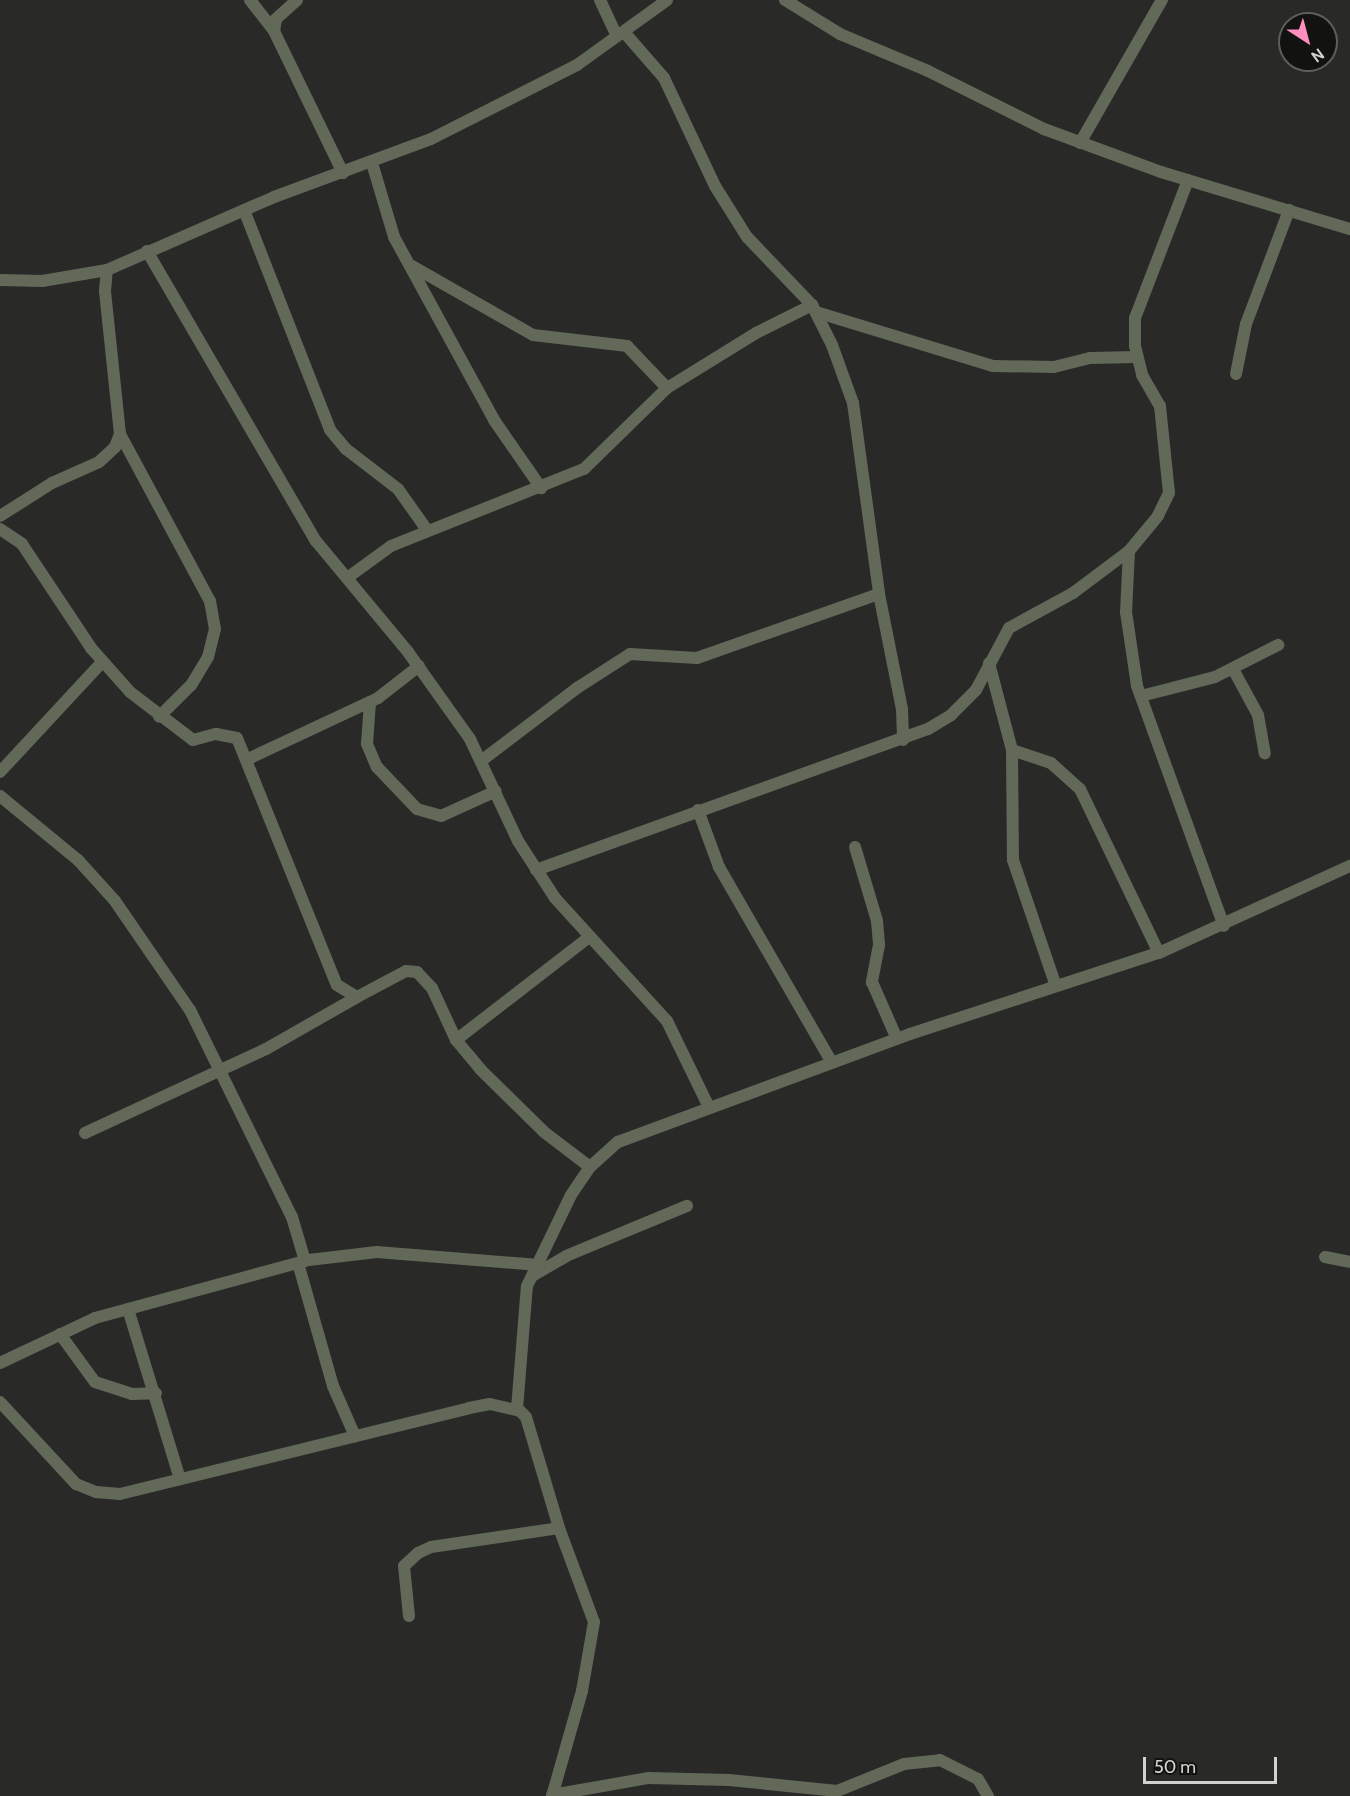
<!DOCTYPE html>
<html>
<head>
<meta charset="utf-8">
<style>
  body { margin:0 }
  #map { position:relative; width:1350px; height:1796px; overflow:hidden; background:#292a27; font-family:Cabin,sans-serif }
  div>[style] { position:absolute }
  [style*='--x'] { left:calc(var(--x)*1px); top:calc(var(--y)*1px); width:calc(var(--w)*1px); rotate:calc(var(--a)*1deg) }
  .street>* { height:12px; margin:-6px; padding:0 6px; transform-origin:6px; border-radius:6px; background:#626959 }
  span { translate:-50% -50%; white-space:nowrap; text-align:center; line-height:1.15; -webkit-text-stroke:6px #121211; paint-order:stroke }
  .north { position:absolute; left:1278px; top:12px; width:60px; height:60px; box-sizing:border-box; background:#121211; border:2px solid #5e5f5d; border-radius:50%; rotate:144deg; font-size:16px; font-weight:700; line-height:24px; text-align:center; color:#d1d2d0 }
  .north::after { content:''; display:block; margin:auto; width:21px; height:27px; background:#fe8ebd; clip-path:polygon(50% 0,100% 100%,50% 72%,0 100%) }
  .scale { position:absolute; left:1143px; top:1757px; width:134px; height:27px; box-sizing:border-box; border:3px solid #d1d2d0; border-top:0; padding-left:8px; font-size:18px; line-height:21px; white-space:nowrap; color:#d1d2d0; -webkit-text-stroke:4px #121211; paint-order:stroke }
</style>
</head>
<body>
<div id="map">
  <div class="street">
    <i style="--x:250;--y:0;--w:39;--a:52"></i>
    <i style="--x:297;--y:0;--w:28;--a:138"></i>
    <i style="--x:276;--y:19;--w:12;--a:99"></i>
    <i style="--x:274;--y:31;--w:158;--a:64.1"></i>
    <i style="--x:600;--y:0;--w:40;--a:65"></i>
    <i style="--x:785;--y:0;--w:65;--a:31.7"></i>
    <i style="--x:840;--y:34;--w:95;--a:22.8"></i>
    <i style="--x:928;--y:71;--w:130;--a:26.6"></i>
    <i style="--x:1044;--y:129;--w:125;--a:20.2"></i>
    <i style="--x:1161;--y:172;--w:197;--a:16.8"></i>
    <i style="--x:624;--y:32;--w:61;--a:49"></i>
    <i style="--x:664;--y:78;--w:119;--a:64.7"></i>
    <i style="--x:715;--y:186;--w:60;--a:57.9"></i>
    <i style="--x:747;--y:237;--w:94;--a:46.3"></i>
    <i style="--x:812;--y:305;--w:45;--a:63.4"></i>
    <i style="--x:832;--y:345;--w:62;--a:70.1"></i>
    <i style="--x:853;--y:403;--w:193;--a:82.2"></i>
    <i style="--x:879;--y:594;--w:117;--a:78.7"></i>
    <i style="--x:902;--y:709;--w:31;--a:88"></i>
    <i style="--x:1080;--y:143;--w:165;--a:-60.2"></i>
    <i style="--x:372;--y:163;--w:77;--a:73.4"></i>
    <i style="--x:394;--y:237;--w:209;--a:61.3"></i>
    <i style="--x:494;--y:420;--w:83;--a:55.3"></i>
    <i style="--x:1188;--y:180;--w:148;--a:111"></i>
    <i style="--x:1135;--y:318;--w:28;--a:90"></i>
    <i style="--x:1135;--y:346;--w:30;--a:76"></i>
    <i style="--x:1142;--y:375;--w:36;--a:60"></i>
    <i style="--x:1160;--y:406;--w:87;--a:84.1"></i>
    <i style="--x:1169;--y:493;--w:25;--a:116"></i>
    <i style="--x:1158;--y:516;--w:45;--a:129.6"></i>
    <i style="--x:1129;--y:551;--w:61;--a:92.8"></i>
    <i style="--x:1126;--y:612;--w:75;--a:81.5"></i>
    <i style="--x:1137;--y:686;--w:255;--a:70.1"></i>
    <i style="--x:244;--y:210;--w:236;--a:68.6"></i>
    <i style="--x:330;--y:430;--w:25;--a:50"></i>
    <i style="--x:346;--y:449;--w:66;--a:37.6"></i>
    <i style="--x:398;--y:489;--w:50;--a:54.7"></i>
    <i style="--x:147;--y:251;--w:336;--a:59.8"></i>
    <i style="--x:316;--y:541;--w:144;--a:50.3"></i>
    <i style="--x:408;--y:652;--w:107;--a:54.5"></i>
    <i style="--x:470;--y:739;--w:113;--a:64.8"></i>
    <i style="--x:518;--y:841;--w:68;--a:57"></i>
    <i style="--x:555;--y:898;--w:166;--a:47.7"></i>
    <i style="--x:667;--y:1021;--w:96;--a:64"></i>
    <i style="--x:412;--y:266;--w:139;--a:29.7"></i>
    <i style="--x:533;--y:335;--w:95;--a:6.7"></i>
    <i style="--x:627;--y:346;--w:58;--a:46.4"></i>
    <i style="--x:0;--y:280;--w:42;--a:1.4"></i>
    <i style="--x:42;--y:281;--w:66;--a:-9.6"></i>
    <i style="--x:107;--y:270;--w:182;--a:-23.6"></i>
    <i style="--x:274;--y:197;--w:167;--a:-20.3"></i>
    <i style="--x:431;--y:139;--w:164;--a:-26.9"></i>
    <i style="--x:577;--y:65;--w:111;--a:-35.8"></i>
    <i style="--x:816;--y:312;--w:185;--a:17"></i>
    <i style="--x:993;--y:366;--w:61;--a:0.9"></i>
    <i style="--x:1054;--y:367;--w:37;--a:-14"></i>
    <i style="--x:1090;--y:358;--w:47;--a:-1.2"></i>
    <i style="--x:1236;--y:374;--w:51;--a:-78.7"></i>
    <i style="--x:1246;--y:324;--w:122;--a:-69.3"></i>
    <i style="--x:120;--y:434;--w:190;--a:61.7"></i>
    <i style="--x:210;--y:601;--w:28;--a:80"></i>
    <i style="--x:215;--y:629;--w:29;--a:104"></i>
    <i style="--x:208;--y:657;--w:33;--a:121"></i>
    <i style="--x:191;--y:685;--w:45;--a:135"></i>
    <i style="--x:0;--y:516;--w:62;--a:-32.4"></i>
    <i style="--x:52;--y:483;--w:51;--a:-24.1"></i>
    <i style="--x:99;--y:462;--w:22;--a:-43"></i>
    <i style="--x:115;--y:447;--w:14;--a:-69"></i>
    <i style="--x:120;--y:434;--w:144;--a:-96"></i>
    <i style="--x:105;--y:291;--w:21;--a:-85"></i>
    <i style="--x:0;--y:529;--w:27;--a:34"></i>
    <i style="--x:22;--y:544;--w:125;--a:56.4"></i>
    <i style="--x:91;--y:648;--w:59;--a:48.4"></i>
    <i style="--x:130;--y:692;--w:79;--a:37.3"></i>
    <i style="--x:193;--y:740;--w:24;--a:-15"></i>
    <i style="--x:216;--y:734;--w:21;--a:11"></i>
    <i style="--x:237;--y:738;--w:266;--a:68"></i>
    <i style="--x:337;--y:985;--w:23;--a:31"></i>
    <i style="--x:357;--y:997;--w:55;--a:-28"></i>
    <i style="--x:406;--y:971;--w:11;--a:5"></i>
    <i style="--x:417;--y:972;--w:22;--a:47"></i>
    <i style="--x:432;--y:988;--w:57;--a:65.2"></i>
    <i style="--x:456;--y:1040;--w:38;--a:50"></i>
    <i style="--x:480;--y:1069;--w:90;--a:44.5"></i>
    <i style="--x:544;--y:1132;--w:58;--a:37.3"></i>
    <i style="--x:347;--y:578;--w:54;--a:-36"></i>
    <i style="--x:391;--y:546;--w:208;--a:-21.8"></i>
    <i style="--x:584;--y:469;--w:116;--a:-44.3"></i>
    <i style="--x:667;--y:388;--w:105;--a:-31.7"></i>
    <i style="--x:756;--y:333;--w:63;--a:-26.6"></i>
    <i style="--x:989;--y:663;--w:90;--a:75.2"></i>
    <i style="--x:1012;--y:750;--w:110;--a:89.5"></i>
    <i style="--x:1013;--y:860;--w:133;--a:71.2"></i>
    <i style="--x:1233;--y:669;--w:52;--a:61.5"></i>
    <i style="--x:1258;--y:715;--w:39;--a:80"></i>
    <i style="--x:1141;--y:696;--w:76;--a:-14.4"></i>
    <i style="--x:1215;--y:677;--w:71;--a:-26.9"></i>
    <i style="--x:370;--y:702;--w:42;--a:94.1"></i>
    <i style="--x:367;--y:744;--w:25;--a:67"></i>
    <i style="--x:377;--y:767;--w:58;--a:46.4"></i>
    <i style="--x:417;--y:809;--w:25;--a:16"></i>
    <i style="--x:441;--y:816;--w:60;--a:-24.4"></i>
    <i style="--x:1012;--y:750;--w:41;--a:18.4"></i>
    <i style="--x:1051;--y:763;--w:39;--a:42"></i>
    <i style="--x:1080;--y:789;--w:182;--a:64.3"></i>
    <i style="--x:248;--y:759;--w:144;--a:-25.1"></i>
    <i style="--x:378;--y:698;--w:52;--a:-38"></i>
    <i style="--x:481;--y:761;--w:121;--a:-37.2"></i>
    <i style="--x:577;--y:688;--w:63;--a:-32.7"></i>
    <i style="--x:630;--y:654;--w:67;--a:3.4"></i>
    <i style="--x:697;--y:658;--w:193;--a:-19.4"></i>
    <i style="--x:0;--y:772;--w:151;--a:-47.1"></i>
    <i style="--x:0;--y:796;--w:101;--a:39.4"></i>
    <i style="--x:78;--y:860;--w:55;--a:47.9"></i>
    <i style="--x:115;--y:901;--w:132;--a:55.5"></i>
    <i style="--x:190;--y:1010;--w:231;--a:63.8"></i>
    <i style="--x:292;--y:1217;--w:46;--a:73.5"></i>
    <i style="--x:698;--y:810;--w:61;--a:69.8"></i>
    <i style="--x:719;--y:867;--w:224;--a:60"></i>
    <i style="--x:855;--y:847;--w:77;--a:73.4"></i>
    <i style="--x:877;--y:921;--w:24;--a:85"></i>
    <i style="--x:879;--y:945;--w:38;--a:101"></i>
    <i style="--x:872;--y:982;--w:62;--a:66.3"></i>
    <i style="--x:536;--y:870;--w:417;--a:-19.8"></i>
    <i style="--x:928;--y:729;--w:27;--a:-31"></i>
    <i style="--x:951;--y:715;--w:35;--a:-45"></i>
    <i style="--x:976;--y:690;--w:70;--a:-62"></i>
    <i style="--x:1009;--y:628;--w:73;--a:-28.7"></i>
    <i style="--x:1073;--y:593;--w:70;--a:-36.9"></i>
    <i style="--x:456;--y:1040;--w:167;--a:-37.7"></i>
    <i style="--x:85;--y:1133;--w:200;--a:-24.9"></i>
    <i style="--x:266;--y:1049;--w:105;--a:-29.7"></i>
    <i style="--x:1325;--y:1257;--w:25;--a:11"></i>
    <i style="--x:298;--y:1263;--w:128;--a:74.1"></i>
    <i style="--x:333;--y:1386;--w:55;--a:66.3"></i>
    <i style="--x:532;--y:1276;--w:39;--a:-30"></i>
    <i style="--x:566;--y:1256;--w:131;--a:-22.5"></i>
    <i style="--x:128;--y:1309;--w:178;--a:73"></i>
    <i style="--x:60;--y:1334;--w:59;--a:53.9"></i>
    <i style="--x:95;--y:1382;--w:39;--a:18"></i>
    <i style="--x:132;--y:1394;--w:24;--a:-2"></i>
    <i style="--x:0;--y:1363;--w:105;--a:-25.3"></i>
    <i style="--x:95;--y:1318;--w:222;--a:-15.2"></i>
    <i style="--x:309;--y:1260;--w:68;--a:-6.7"></i>
    <i style="--x:377;--y:1252;--w:162;--a:4.6"></i>
    <i style="--x:0;--y:1402;--w:112;--a:47.2"></i>
    <i style="--x:76;--y:1484;--w:22;--a:22"></i>
    <i style="--x:96;--y:1492;--w:24;--a:5"></i>
    <i style="--x:120;--y:1494;--w:359;--a:-13.8"></i>
    <i style="--x:469;--y:1408;--w:21;--a:-11"></i>
    <i style="--x:490;--y:1404;--w:31;--a:13"></i>
    <i style="--x:520;--y:1411;--w:8;--a:45"></i>
    <i style="--x:526;--y:1417;--w:116;--a:73.4"></i>
    <i style="--x:559;--y:1528;--w:100;--a:69.6"></i>
    <i style="--x:594;--y:1622;--w:70;--a:99.9"></i>
    <i style="--x:582;--y:1691;--w:109;--a:105.9"></i>
    <i style="--x:517;--y:1409;--w:123;--a:-85.4"></i>
    <i style="--x:527;--y:1286;--w:101;--a:-64.2"></i>
    <i style="--x:571;--y:1195;--w:34;--a:-56"></i>
    <i style="--x:590;--y:1167;--w:38;--a:-42"></i>
    <i style="--x:618;--y:1142;--w:311;--a:-20.3"></i>
    <i style="--x:910;--y:1034;--w:264;--a:-18.1"></i>
    <i style="--x:1161;--y:952;--w:208;--a:-24.5"></i>
    <i style="--x:409;--y:1616;--w:50;--a:-95.7"></i>
    <i style="--x:404;--y:1566;--w:19;--a:-43"></i>
    <i style="--x:418;--y:1553;--w:14;--a:-25"></i>
    <i style="--x:431;--y:1547;--w:129;--a:-8.4"></i>
    <i style="--x:552;--y:1795;--w:97;--a:-10"></i>
    <i style="--x:648;--y:1778;--w:81;--a:1.4"></i>
    <i style="--x:729;--y:1780;--w:109;--a:5.8"></i>
    <i style="--x:837;--y:1791;--w:72;--a:-21.9"></i>
    <i style="--x:904;--y:1764;--w:36;--a:-6"></i>
    <i style="--x:940;--y:1760;--w:42;--a:26.6"></i>
    <i style="--x:978;--y:1779;--w:20;--a:60"></i>
  </div>
  <div class="north">N</div>
  <div class="scale">50 m</div>
</div>
</body>
</html>
